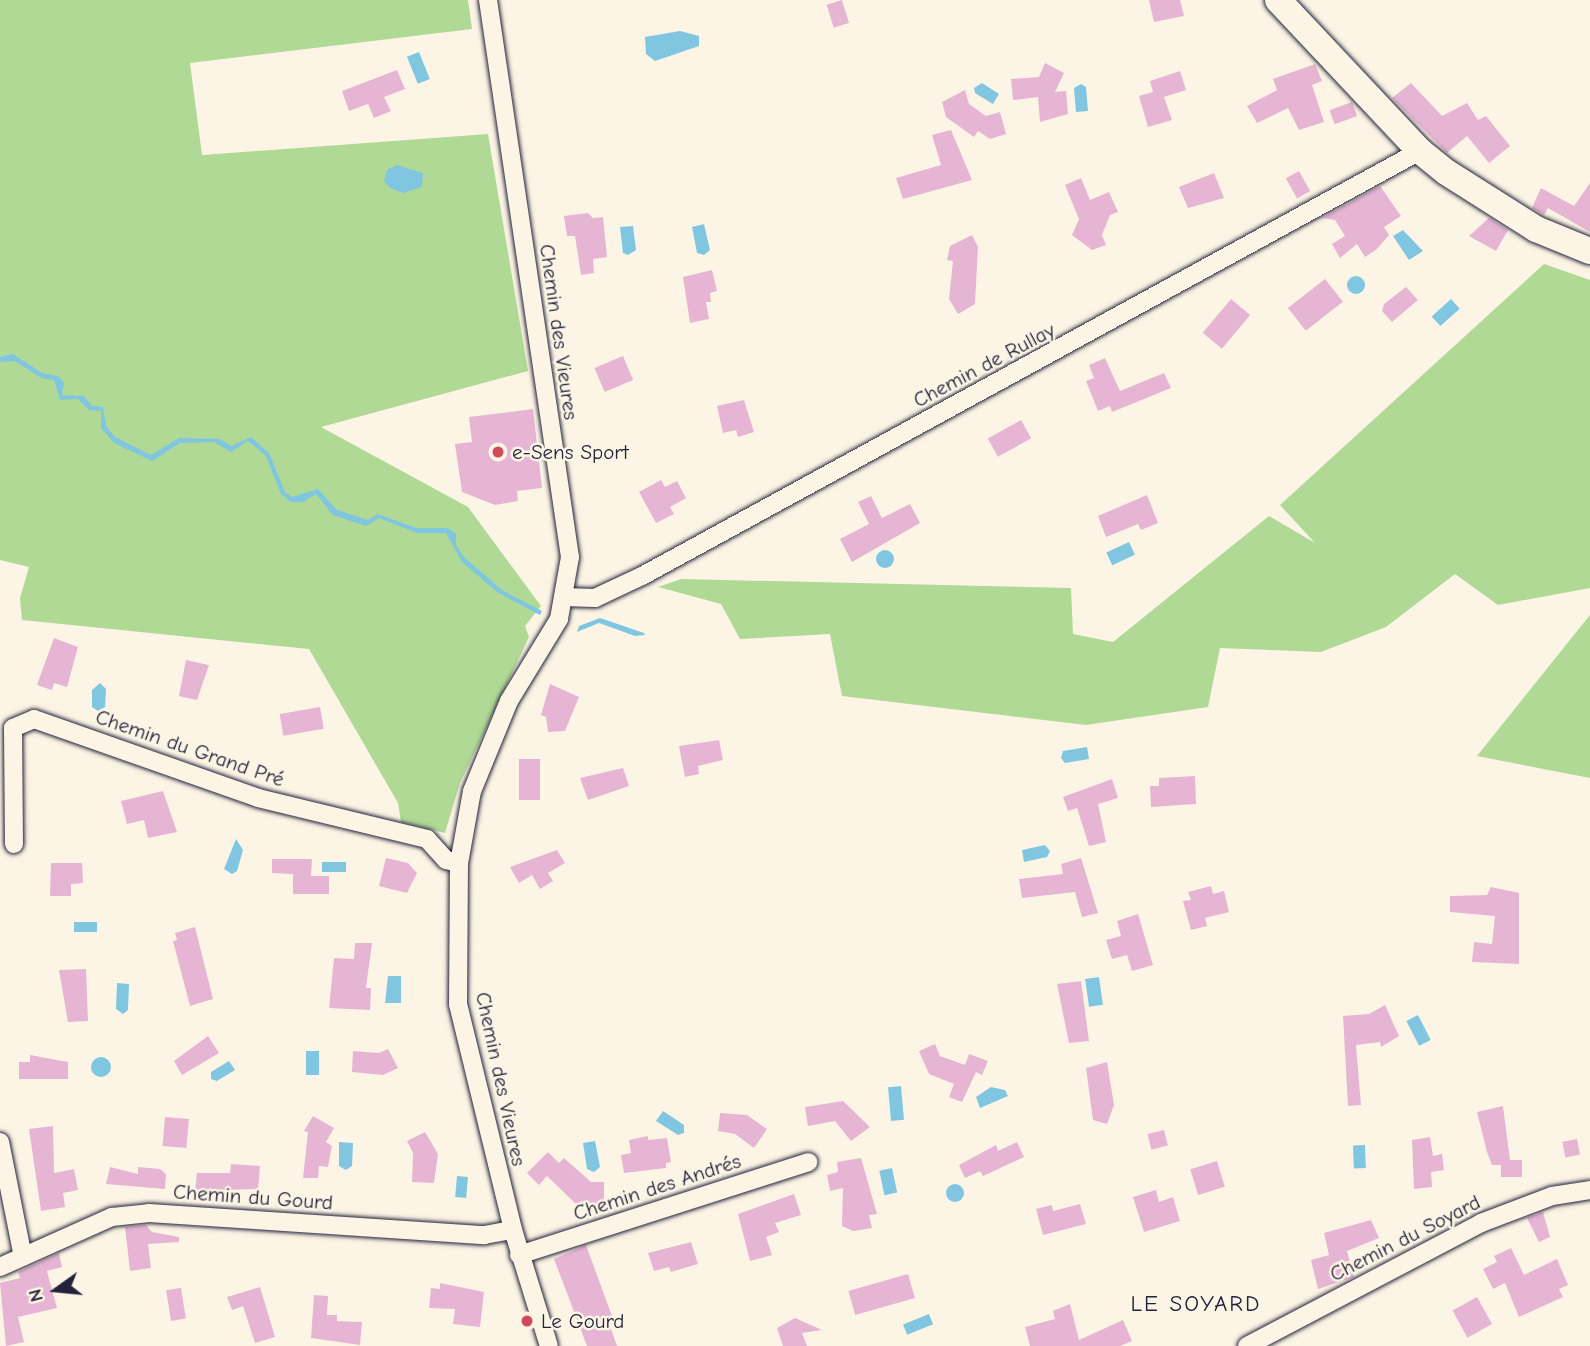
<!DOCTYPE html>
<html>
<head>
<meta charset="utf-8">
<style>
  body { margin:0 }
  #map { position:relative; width:1590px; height:1346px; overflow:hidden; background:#fcf5e5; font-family:"Comic Neue",sans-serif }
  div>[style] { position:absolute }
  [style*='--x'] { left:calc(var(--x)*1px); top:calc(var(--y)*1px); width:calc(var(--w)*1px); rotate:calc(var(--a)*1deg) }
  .green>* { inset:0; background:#b0d995 }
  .water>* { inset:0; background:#80c6e1; transform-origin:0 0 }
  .round { border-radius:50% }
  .building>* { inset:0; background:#e6b5d4; transform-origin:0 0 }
  .roads { filter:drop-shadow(0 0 2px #22223b) drop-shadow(0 0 2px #22223b) }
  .street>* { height:18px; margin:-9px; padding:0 9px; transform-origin:9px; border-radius:9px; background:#fcf5e5 }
  .secondary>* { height:26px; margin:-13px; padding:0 13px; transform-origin:13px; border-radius:13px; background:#fcf5e5 }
  .dots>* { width:19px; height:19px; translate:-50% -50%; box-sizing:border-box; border:4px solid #fcf5e5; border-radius:50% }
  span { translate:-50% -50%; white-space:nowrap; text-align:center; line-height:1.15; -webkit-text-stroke:5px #fcf5e5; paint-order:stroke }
  .street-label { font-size:21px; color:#22223b }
  .poi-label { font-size:21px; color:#22223b }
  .left { translate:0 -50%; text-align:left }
  .neighbourhood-label { font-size:23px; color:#22223b; letter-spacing:2px }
  .north { position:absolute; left:21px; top:1255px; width:70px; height:70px; -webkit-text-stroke:5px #fcf5e5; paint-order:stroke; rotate:255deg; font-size:19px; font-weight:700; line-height:28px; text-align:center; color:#22223b }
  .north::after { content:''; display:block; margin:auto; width:24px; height:32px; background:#22223b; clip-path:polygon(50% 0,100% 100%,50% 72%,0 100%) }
</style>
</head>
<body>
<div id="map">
  <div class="green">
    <i style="clip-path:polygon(0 0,468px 0,472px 29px,190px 63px,202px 155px,488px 134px,528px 371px,321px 427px,468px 507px,541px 606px,525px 626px,529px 637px,460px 783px,445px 833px,401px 822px,398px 803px,309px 649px,22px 620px,20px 598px,29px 567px,0 560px)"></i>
    <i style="clip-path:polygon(1544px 264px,1590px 280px,1590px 588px,1498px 605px,1455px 574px,1386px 627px,1321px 652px,1220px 648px,1208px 707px,1086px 725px,842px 696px,830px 634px,740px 639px,721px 604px,658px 587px,681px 579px,1071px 588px,1073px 634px,1113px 642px,1269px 516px,1315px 543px,1280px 505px)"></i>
    <i style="clip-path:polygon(1590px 615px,1590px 778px,1477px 756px)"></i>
  </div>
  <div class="water">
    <i style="clip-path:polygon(680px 31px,699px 36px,699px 46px,655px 61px,646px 54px,645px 37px)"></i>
    <i style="left:419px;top:52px;width:29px;height:13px;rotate:68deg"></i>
    <i style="clip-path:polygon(982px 83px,999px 94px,993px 104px,975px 93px,974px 88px)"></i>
    <i style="clip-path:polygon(1081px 84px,1086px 87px,1088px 111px,1076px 112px,1074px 88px)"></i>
    <i style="clip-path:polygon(397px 165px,423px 173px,422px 187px,403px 193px,390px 188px,384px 181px,387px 170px)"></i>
    <i style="clip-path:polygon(704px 224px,710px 250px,704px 255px,697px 253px,692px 227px)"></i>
    <i style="clip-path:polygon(633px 226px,636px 250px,628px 255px,623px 253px,620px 227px)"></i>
    <i style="clip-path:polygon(1403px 230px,1423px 251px,1409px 260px,1393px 236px)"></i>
    <i class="round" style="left:1347px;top:276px;width:18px;height:18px"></i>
    <i style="left:1451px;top:299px;width:13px;height:26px;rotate:48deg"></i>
    <i style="clip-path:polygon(13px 354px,42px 373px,58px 376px,64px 383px,62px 395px,84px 396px,92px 406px,103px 407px,106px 426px,115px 437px,151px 455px,179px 438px,220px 439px,231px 446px,251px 437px,269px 453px,285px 492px,292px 497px,318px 489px,337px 510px,368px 520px,378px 514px,416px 528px,448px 528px,456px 534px,456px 545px,464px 557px,502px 590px,542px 611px,540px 615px,497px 592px,462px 562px,446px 533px,417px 533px,379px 518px,366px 526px,333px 515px,316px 494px,303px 502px,291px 502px,281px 494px,266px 456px,248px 441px,231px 452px,214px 442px,180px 443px,152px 461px,114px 443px,101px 428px,101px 411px,89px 410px,78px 399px,60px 400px,54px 380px,41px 378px,15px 361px,0 362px,0 357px)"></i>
    <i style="left:1129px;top:542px;width:14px;height:25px;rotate:65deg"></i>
    <i class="round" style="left:876px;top:550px;width:18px;height:18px"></i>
    <i style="clip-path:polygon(600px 618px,644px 633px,645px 635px,635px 636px,599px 623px,577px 632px,579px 626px)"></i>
    <i style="clip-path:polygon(100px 683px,106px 689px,105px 707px,98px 711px,92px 707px,92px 690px)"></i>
    <i style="clip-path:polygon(1087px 747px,1089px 759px,1065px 763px,1061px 758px,1063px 751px)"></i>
    <i style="clip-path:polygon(236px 839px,243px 850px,237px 871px,232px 874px,224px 869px)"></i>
    <i style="clip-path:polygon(1045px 845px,1050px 851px,1047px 857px,1024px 862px,1022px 850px)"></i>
    <i style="left:322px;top:862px;width:24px;height:10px"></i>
    <i style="left:74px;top:922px;width:23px;height:10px"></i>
    <i style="clip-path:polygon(388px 976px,401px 976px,401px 1003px,385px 1003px)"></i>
    <i style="left:1099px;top:977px;width:28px;height:14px;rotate:82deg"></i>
    <i style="clip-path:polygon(117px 983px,129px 984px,128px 1010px,123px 1014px,116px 1009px)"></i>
    <i style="left:1418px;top:1015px;width:28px;height:13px;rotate:63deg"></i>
    <i style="left:306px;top:1051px;width:13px;height:24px"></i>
    <i class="round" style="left:91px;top:1057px;width:20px;height:20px"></i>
    <i style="clip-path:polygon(229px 1061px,235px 1070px,217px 1081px,211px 1079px,211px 1072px)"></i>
    <i style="left:901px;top:1086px;width:34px;height:13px;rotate:85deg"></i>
    <i style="clip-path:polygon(991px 1087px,1005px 1090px,1008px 1096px,980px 1108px,976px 1097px)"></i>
    <i style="clip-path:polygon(663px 1111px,684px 1125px,684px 1133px,678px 1135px,656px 1121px)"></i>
    <i style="clip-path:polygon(595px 1141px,600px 1167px,594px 1172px,587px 1169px,583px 1143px)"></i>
    <i style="clip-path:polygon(339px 1142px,353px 1143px,352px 1166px,346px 1170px,339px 1166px)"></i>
    <i style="left:1365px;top:1145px;width:23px;height:12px;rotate:88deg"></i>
    <i style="left:892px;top:1168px;width:25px;height:13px;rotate:78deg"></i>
    <i style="left:457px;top:1176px;width:11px;height:21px;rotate:5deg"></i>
    <i class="round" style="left:946px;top:1184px;width:18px;height:18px"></i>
    <i style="left:929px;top:1314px;width:11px;height:28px;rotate:68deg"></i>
  </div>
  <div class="building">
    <i style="left:842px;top:0;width:24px;height:16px;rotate:73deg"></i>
    <i style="clip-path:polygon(1149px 0,1180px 0,1184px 16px,1154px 22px)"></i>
    <i style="clip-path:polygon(1045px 63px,1064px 73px,1055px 92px,1066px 91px,1068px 114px,1040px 122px,1038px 97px,1013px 100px,1011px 79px,1039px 77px)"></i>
    <i style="clip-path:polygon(1315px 64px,1322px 81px,1312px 85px,1324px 122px,1299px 130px,1288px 108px,1257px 123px,1247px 106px,1277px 90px,1273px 79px)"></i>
    <i style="clip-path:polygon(397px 70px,405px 89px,384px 97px,391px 111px,374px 118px,368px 104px,349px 111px,342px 91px)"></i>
    <i style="clip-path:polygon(1180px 71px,1186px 90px,1164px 97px,1172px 120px,1148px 127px,1139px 96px,1153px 92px,1150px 81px)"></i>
    <i style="clip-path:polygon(1411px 83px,1442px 116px,1467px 103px,1478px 120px,1486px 116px,1510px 146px,1489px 163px,1467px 136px,1447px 153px,1392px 98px)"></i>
    <i style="clip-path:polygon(965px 90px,969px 104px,986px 116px,1000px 112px,1006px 134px,990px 139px,978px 131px,974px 137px,946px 117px,942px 102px)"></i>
    <i style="left:1352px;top:102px;width:15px;height:24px;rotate:70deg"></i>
    <i style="clip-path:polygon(951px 130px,972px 180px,903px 199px,896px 178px,941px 165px,932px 135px)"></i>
    <i style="left:1299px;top:171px;width:23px;height:15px;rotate:61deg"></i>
    <i style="clip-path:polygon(1214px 173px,1224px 198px,1188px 208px,1179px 187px)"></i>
    <i style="clip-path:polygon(1081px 178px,1090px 200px,1109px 192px,1118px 212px,1110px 215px,1102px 235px,1106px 245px,1092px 250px,1072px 235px,1079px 219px,1065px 185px)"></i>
    <i style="clip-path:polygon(1590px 183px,1590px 232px,1548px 208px,1544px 215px,1532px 208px,1541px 188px,1574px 206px)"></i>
    <i style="clip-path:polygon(1380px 186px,1401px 216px,1384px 227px,1389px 235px,1376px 250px,1365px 257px,1357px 244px,1340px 258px,1332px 244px,1345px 236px,1335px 220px,1322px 218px)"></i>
    <i style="clip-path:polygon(588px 213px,593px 218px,603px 217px,607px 257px,593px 259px,594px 273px,581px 275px,575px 236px,567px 236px,564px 216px)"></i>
    <i style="clip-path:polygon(1489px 218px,1508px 230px,1496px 251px,1469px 236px)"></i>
    <i style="clip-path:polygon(972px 235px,978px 247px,975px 304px,958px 314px,949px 299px,953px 261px,947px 260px,950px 246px)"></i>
    <i style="clip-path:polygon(712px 270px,717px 291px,710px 293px,711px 302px,706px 302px,709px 319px,690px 323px,683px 277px)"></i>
    <i style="left:1325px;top:279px;width:29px;height:47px;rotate:52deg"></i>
    <i style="clip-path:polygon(1406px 287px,1418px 300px,1392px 322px,1382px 311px,1384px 304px)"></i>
    <i style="left:1231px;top:299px;width:25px;height:44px;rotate:40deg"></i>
    <i style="left:623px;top:356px;width:26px;height:31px;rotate:67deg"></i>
    <i style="clip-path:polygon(1105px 358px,1120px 391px,1164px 373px,1171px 388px,1112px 412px,1110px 406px,1098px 411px,1086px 381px,1094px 378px,1089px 365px)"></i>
    <i style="clip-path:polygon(744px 400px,754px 432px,738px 437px,736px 430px,723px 433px,717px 406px)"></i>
    <i style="clip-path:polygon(533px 409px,542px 488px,517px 491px,518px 501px,495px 505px,462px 492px,455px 444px,472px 442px,469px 417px)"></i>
    <i style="left:1021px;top:420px;width:21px;height:38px;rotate:61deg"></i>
    <i style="clip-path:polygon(661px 480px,665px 487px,677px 481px,686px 498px,670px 507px,674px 514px,656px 523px,639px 492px)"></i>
    <i style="clip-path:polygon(1147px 495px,1158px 523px,1141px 530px,1138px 524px,1106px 537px,1098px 516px)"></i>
    <i style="clip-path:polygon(871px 496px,882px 518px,910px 504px,920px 523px,852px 562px,840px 539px,869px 524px,858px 502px)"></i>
    <i style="clip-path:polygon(54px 638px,78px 647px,67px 687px,54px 683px,52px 690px,37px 685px)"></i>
    <i style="clip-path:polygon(186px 660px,209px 665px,197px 700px,179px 696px)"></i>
    <i style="clip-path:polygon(550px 684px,579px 697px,565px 731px,548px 732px,546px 717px,541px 715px)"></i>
    <i style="left:320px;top:707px;width:22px;height:41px;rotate:80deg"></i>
    <i style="clip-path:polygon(719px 740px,723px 760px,698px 766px,699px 774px,685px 777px,679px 746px)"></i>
    <i style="left:519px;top:759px;width:21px;height:41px"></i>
    <i style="clip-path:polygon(623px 768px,629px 786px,588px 800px,580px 778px)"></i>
    <i style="clip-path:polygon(1195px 776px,1196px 804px,1151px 807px,1150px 786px,1159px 786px,1159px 778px)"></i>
    <i style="clip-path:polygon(1112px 779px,1118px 798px,1098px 804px,1106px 842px,1089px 846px,1077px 808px,1068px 811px,1063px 797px)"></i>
    <i style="clip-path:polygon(163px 791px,177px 832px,148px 838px,144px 820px,127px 824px,121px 801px)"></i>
    <i style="clip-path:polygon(557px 850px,565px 863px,548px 873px,553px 881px,540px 889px,532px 875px,519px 883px,510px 867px)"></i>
    <i style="clip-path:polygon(386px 858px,408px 863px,417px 873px,407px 893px,379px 886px)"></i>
    <i style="clip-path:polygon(1081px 858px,1098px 913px,1082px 917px,1075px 892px,1022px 898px,1019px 879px,1063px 874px,1061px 864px)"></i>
    <i style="clip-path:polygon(272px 859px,312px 859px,311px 876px,329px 876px,329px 894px,293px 894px,293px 874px,272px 873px)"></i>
    <i style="clip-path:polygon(51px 863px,82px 863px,83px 883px,71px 884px,71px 896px,50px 896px)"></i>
    <i style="clip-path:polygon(1211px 886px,1213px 894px,1224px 891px,1229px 912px,1205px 918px,1207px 926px,1191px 930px,1183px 901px,1191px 900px,1188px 892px)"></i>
    <i style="clip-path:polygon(1491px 887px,1519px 893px,1519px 964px,1472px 962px,1474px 942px,1492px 944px,1495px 916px,1450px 912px,1450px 896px,1487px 895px)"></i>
    <i style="clip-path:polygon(1138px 914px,1153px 965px,1132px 971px,1127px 955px,1112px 959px,1106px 940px,1121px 936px,1117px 921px)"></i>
    <i style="clip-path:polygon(195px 927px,213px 999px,190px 1006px,173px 941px,177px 940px,175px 933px)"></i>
    <i style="clip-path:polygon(355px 943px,372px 943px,366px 988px,371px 988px,370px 1010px,329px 1008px,334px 958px,354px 959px)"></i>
    <i style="clip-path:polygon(86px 969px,88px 1021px,68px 1022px,59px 970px)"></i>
    <i style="clip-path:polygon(1081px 981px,1089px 1041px,1069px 1043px,1057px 984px)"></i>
    <i style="clip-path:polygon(1385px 1005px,1399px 1036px,1381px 1047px,1380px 1042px,1356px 1045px,1361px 1105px,1348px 1106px,1343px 1016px,1369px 1014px)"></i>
    <i style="clip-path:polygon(208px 1036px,219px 1053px,182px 1075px,174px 1061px)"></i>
    <i style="clip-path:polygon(935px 1044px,940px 1056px,965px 1065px,969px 1054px,988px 1061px,982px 1075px,976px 1072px,962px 1102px,949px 1097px,954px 1084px,929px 1074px,919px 1051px)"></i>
    <i style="clip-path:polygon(388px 1049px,398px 1068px,383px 1075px,352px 1072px,353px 1051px,379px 1053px)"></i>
    <i style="clip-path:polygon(30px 1055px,68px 1062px,68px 1079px,19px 1079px,19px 1062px,30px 1062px)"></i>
    <i style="clip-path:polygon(1107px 1062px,1114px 1105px,1107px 1124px,1093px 1120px,1086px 1068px)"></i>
    <i style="clip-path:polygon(843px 1101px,870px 1127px,851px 1141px,835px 1121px,808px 1126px,805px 1107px)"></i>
    <i style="clip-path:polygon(1503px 1106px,1510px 1160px,1522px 1160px,1522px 1177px,1501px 1177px,1501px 1165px,1492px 1165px,1487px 1152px,1477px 1112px)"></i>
    <i style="clip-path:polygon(720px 1113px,747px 1115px,767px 1129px,754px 1148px,735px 1134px,718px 1131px)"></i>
    <i style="clip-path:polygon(313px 1116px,334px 1128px,326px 1142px,332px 1146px,328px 1167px,319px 1166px,318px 1178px,303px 1178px,308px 1132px,304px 1131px)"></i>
    <i style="left:165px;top:1117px;width:24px;height:29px;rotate:5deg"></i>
    <i style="clip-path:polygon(53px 1126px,54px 1173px,74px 1169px,78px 1190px,63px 1193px,65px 1207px,41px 1211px,29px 1129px)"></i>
    <i style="left:1164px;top:1130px;width:16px;height:17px;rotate:76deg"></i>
    <i style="clip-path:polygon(425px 1132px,438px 1154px,434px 1183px,412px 1182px,413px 1153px,407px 1141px)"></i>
    <i style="clip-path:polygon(648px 1136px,648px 1140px,667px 1138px,671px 1162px,666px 1163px,666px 1168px,624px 1173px,621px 1155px,631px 1153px,629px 1140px)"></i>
    <i style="clip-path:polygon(1430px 1137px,1433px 1156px,1442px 1154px,1444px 1170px,1431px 1172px,1432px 1187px,1414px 1189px,1412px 1140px)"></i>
    <i style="left:1577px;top:1139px;width:16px;height:15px;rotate:79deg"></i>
    <i style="clip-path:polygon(1017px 1142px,1024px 1157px,983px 1176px,980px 1171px,965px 1178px,959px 1165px,996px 1145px,998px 1151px)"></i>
    <i style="clip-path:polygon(548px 1152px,559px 1163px,564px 1158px,591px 1182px,604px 1182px,604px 1208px,575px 1203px,547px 1176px,539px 1185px,527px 1173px)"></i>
    <i style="clip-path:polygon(861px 1158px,877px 1214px,869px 1215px,872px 1228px,853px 1231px,842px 1226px,843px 1188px,830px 1191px,827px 1175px,838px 1172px,837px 1162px)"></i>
    <i style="left:1217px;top:1161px;width:27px;height:28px;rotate:73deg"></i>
    <i style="clip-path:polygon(231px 1164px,260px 1166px,258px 1189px,195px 1191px,197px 1173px,230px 1173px)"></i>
    <i style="clip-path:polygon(110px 1167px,138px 1174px,138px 1167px,160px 1169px,166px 1174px,165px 1189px,106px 1184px)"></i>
    <i style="clip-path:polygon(1156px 1190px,1159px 1202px,1173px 1197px,1180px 1221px,1144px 1232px,1133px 1197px)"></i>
    <i style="clip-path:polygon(794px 1194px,801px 1215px,775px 1223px,779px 1232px,766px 1237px,772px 1255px,750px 1261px,738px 1214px)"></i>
    <i style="clip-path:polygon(1080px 1204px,1086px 1224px,1043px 1235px,1036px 1209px,1052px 1205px,1053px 1211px)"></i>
    <i style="clip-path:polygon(1543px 1212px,1550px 1237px,1539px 1242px,1527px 1218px)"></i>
    <i style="clip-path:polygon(1371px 1220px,1379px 1238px,1347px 1251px,1354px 1277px,1318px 1289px,1311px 1260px,1329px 1255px,1324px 1233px)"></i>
    <i style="clip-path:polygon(146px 1225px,152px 1232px,179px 1237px,179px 1242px,148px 1244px,151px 1268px,130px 1271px,125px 1227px)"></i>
    <i style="clip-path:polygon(691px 1242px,698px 1264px,671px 1272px,669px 1267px,654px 1271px,648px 1253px)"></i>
    <i style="clip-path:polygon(586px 1245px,612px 1316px,607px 1318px,617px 1346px,587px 1346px,554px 1259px)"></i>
    <i style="clip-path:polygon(1511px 1248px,1524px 1275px,1557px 1259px,1568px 1285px,1559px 1289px,1563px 1297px,1519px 1317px,1505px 1283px,1493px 1289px,1483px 1269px,1497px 1262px,1494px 1256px)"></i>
    <i style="clip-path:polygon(59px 1253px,62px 1267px,47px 1271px,57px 1308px,18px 1317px,24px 1342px,6px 1346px,0 1283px,20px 1278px,18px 1272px)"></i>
    <i style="left:908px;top:1274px;width:25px;height:62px;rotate:74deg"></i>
    <i style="clip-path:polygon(440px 1283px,484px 1292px,480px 1327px,453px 1324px,455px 1309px,429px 1308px,431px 1288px,440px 1289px)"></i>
    <i style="clip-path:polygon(260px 1287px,275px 1337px,255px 1343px,243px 1306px,232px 1310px,227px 1297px)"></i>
    <i style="left:181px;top:1288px;width:31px;height:15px;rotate:81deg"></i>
    <i style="clip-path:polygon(314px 1295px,328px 1296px,327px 1315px,337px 1315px,337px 1321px,362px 1322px,360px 1345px,311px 1338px)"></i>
    <i style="left:1477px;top:1297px;width:31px;height:28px;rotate:61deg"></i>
    <i style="clip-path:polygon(1070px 1304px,1079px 1340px,1123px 1320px,1132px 1341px,1120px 1346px,1030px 1346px,1025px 1327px,1055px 1319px,1053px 1311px)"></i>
    <i style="clip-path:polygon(795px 1318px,822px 1330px,802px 1333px,807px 1346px,783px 1346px,777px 1328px)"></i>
  </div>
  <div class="roads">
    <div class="street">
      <i style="--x:488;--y:0;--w:563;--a:81.63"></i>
      <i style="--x:570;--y:557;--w:63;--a:100.1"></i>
      <i style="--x:559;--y:619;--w:96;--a:121.4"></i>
      <i style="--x:509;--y:701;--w:97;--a:112.3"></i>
      <i style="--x:472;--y:791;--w:73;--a:100.2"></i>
      <i style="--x:459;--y:863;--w:141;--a:90.4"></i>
      <i style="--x:458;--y:1004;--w:233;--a:76.3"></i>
      <i style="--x:513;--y:1230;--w:121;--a:72.8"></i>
      <i style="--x:563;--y:597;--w:32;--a:2"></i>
      <i style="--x:595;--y:598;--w:52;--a:-25.1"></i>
      <i style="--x:642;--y:576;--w:887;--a:-28.65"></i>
      <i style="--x:14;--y:844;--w:116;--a:-90.5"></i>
      <i style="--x:13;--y:728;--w:23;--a:-23"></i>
      <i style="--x:34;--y:719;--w:238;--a:19.4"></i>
      <i style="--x:258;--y:798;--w:174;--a:13.6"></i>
      <i style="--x:427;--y:839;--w:28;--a:48"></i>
      <i style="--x:446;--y:860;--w:13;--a:13"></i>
      <i style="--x:0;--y:1142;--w:117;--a:78.7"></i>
      <i style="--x:519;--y:1255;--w:304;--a:-17.8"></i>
      <i style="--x:0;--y:1267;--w:123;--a:-24.1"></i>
      <i style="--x:112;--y:1217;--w:37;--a:-6"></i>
      <i style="--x:149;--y:1213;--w:336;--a:3.8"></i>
      <i style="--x:484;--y:1235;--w:29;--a:-10"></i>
      <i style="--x:1247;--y:1346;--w:264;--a:-27.7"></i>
      <i style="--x:1481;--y:1223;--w:76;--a:-20.8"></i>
      <i style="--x:1552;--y:1196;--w:38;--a:-9"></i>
    </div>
    <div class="secondary">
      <i style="--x:1278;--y:0;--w:207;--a:46.8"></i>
      <i style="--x:1420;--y:151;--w:33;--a:39"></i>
      <i style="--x:1446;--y:172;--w:107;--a:32.3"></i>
      <i style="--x:1536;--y:229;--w:58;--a:22.2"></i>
    </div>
  </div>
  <div class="dots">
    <i style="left:498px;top:452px;background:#d1495b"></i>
    <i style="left:527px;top:1321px;background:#d1495b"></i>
  </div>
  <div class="street-label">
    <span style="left:559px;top:332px;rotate:82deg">Chemin des Vieures</span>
    <span style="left:984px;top:365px;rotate:-28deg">Chemin de Rullay</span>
    <span style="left:190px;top:748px;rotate:19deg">Chemin du Grand Pré</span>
    <span style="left:501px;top:1079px;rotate:78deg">Chemin des Vieures</span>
    <span style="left:657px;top:1187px;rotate:-18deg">Chemin des Andrés</span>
    <span style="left:253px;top:1197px;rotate:4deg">Chemin du Gourd</span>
    <span style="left:1405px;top:1238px;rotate:-27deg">Chemin du Soyard</span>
  </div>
  <div class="poi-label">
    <span class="left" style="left:512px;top:452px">e-Sens Sport</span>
    <span class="left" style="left:541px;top:1321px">Le Gourd</span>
  </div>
  <div class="neighbourhood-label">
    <span style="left:1196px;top:1304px">LE SOYARD</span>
  </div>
  <div class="north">N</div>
</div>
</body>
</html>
